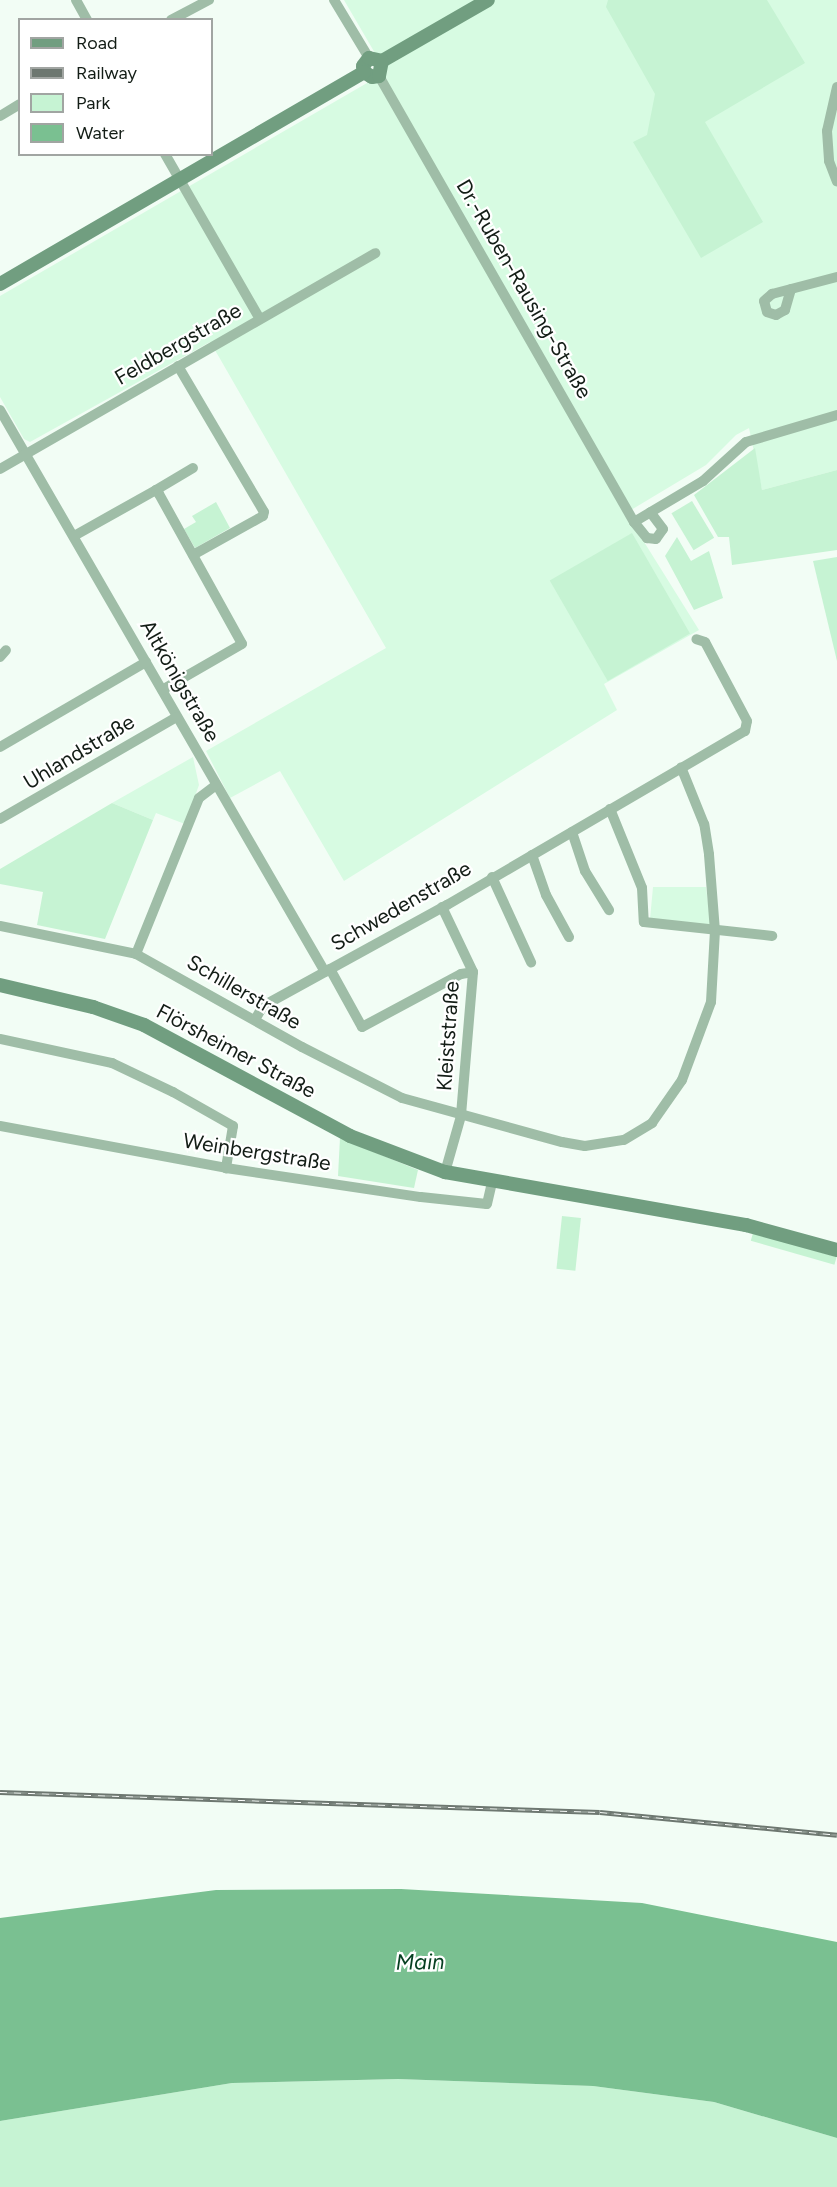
<!DOCTYPE html>
<html>
<head>
<meta charset="utf-8">
<style>
  body { margin:0 }
  #map { position:relative; width:837px; height:2187px; overflow:hidden; background:#f2fdf5; font-family:Figtree,sans-serif }
  div>[style] { position:absolute }
  [style*='--x'] { left:calc(var(--x)*1px); top:calc(var(--y)*1px); width:calc(var(--w)*1px); rotate:calc(var(--a)*1deg) }
  .built>* { inset:0; background:#d7fbe2 }
  .green>* { inset:0; background:#c6f3d3; transform-origin:0 0 }
  .water>* { inset:0; background:#7ac091 }
  .street>* { height:10px; margin:-5px; padding:0 5px; transform-origin:5px; border-radius:5px; background:#9fbda7 }
  .secondary>* { height:14px; margin:-7px; padding:0 7px; transform-origin:7px; border-radius:7px; background:#719e80 }
  .rail>* { height:4.5px; margin-top:-2.25px; transform-origin:0; background:repeating-linear-gradient(90deg,#fff 0 7px,#6d7770 0 14px); box-sizing:border-box; border-block:2px solid #6d7770 }
  span { translate:-50% -50%; white-space:nowrap; text-align:center; line-height:1.15; -webkit-text-stroke:4.5px #fff; paint-order:stroke }
  .street-label { font-size:21px; color:#131d16 }
  .water-label { font-size:22px; color:#063f21; font-style:italic }
  .legend { position:absolute; left:18px; top:18px; width:195px; height:138px; box-sizing:border-box; background:#fff; border:2px solid #a1a5a2; margin:0; padding:8px 10px; list-style:none; font-size:18px; color:#131d16 }
  .legend li { display:flex; align-items:center; gap:12px; height:30px }
  .legend b { width:30px; border:2px solid #a1a5a2 }
</style>
</head>
<body>
<div id="map">
  <div class="built">
    <i style="clip-path:polygon(344px 0,837px 0,837px 470px,762px 490px,749px 428px,736px 435px,706px 465px,626px 513px,699px 630px,604px 684px,617px 710px,344px 881px,280px 771px,230px 798px,206px 751px,386px 648px,219px 357px,210px 342px,30px 442px,24px 439px,0 397px,0 296px,386px 72px)"></i>
    <i style="clip-path:polygon(193px 757px,199px 785px,185px 824px,156px 813px,153px 820px,112px 803px)"></i>
    <i style="clip-path:polygon(653px 887px,706px 887px,711px 926px,650px 919px)"></i>
  </div>
  <div class="green">
    <i style="clip-path:polygon(608px 0,767px 0,805px 63px,705px 122px,763px 222px,701px 258px,633px 142px,647px 135px,655px 94px,606px 7px)"></i>
    <i style="clip-path:polygon(755px 448px,762px 490px,837px 470px,837px 550px,732px 565px,729px 537px,718px 537px,694px 495px)"></i>
    <i style="left:692px;top:501px;width:43px;height:24px;rotate:59deg"></i>
    <i style="clip-path:polygon(216px 502px,230px 528px,195px 548px,184px 529px,196px 522px,192px 516px)"></i>
    <i style="left:632px;top:533px;width:116px;height:95px;rotate:60deg"></i>
    <i style="clip-path:polygon(677px 537px,691px 561px,709px 551px,723px 598px,694px 610px,665px 556px)"></i>
    <i style="clip-path:polygon(837px 557px,837px 661px,813px 561px)"></i>
    <i style="clip-path:polygon(112px 803px,153px 820px,105px 939px,37px 925px,43px 892px,0 884px,0 869px)"></i>
    <i style="clip-path:polygon(340px 1138px,418px 1170px,414px 1188px,338px 1176px)"></i>
    <i style="left:562px;top:1216px;width:19px;height:53px;rotate:6deg"></i>
    <i style="left:753px;top:1233px;width:87px;height:8px;rotate:16deg"></i>
    <i style="clip-path:polygon(398px 2079px,593px 2086px,714px 2102px,837px 2138px,837px 2187px,0 2187px,0 2121px,232px 2083px)"></i>
  </div>
  <div class="water">
    <i style="clip-path:polygon(401px 1889px,642px 1903px,837px 1942px,837px 2138px,714px 2102px,593px 2086px,398px 2079px,232px 2083px,0 2121px,0 1918px,216px 1890px)"></i>
  </div>
  <div class="street">
    <i style="--x:76;--y:0;--w:23;--a:61"></i>
    <i style="--x:334;--y:0;--w:68;--a:58.9"></i>
    <i style="--x:171;--y:20;--w:43;--a:-27.8"></i>
    <i style="--x:379;--y:76;--w:514;--a:60.24"></i>
    <i style="--x:634;--y:522;--w:21;--a:51"></i>
    <i style="--x:647;--y:538;--w:9;--a:6"></i>
    <i style="--x:656;--y:539;--w:12;--a:-55"></i>
    <i style="--x:663;--y:529;--w:21;--a:-127"></i>
    <i style="--x:837;--y:87;--w:45;--a:102.8"></i>
    <i style="--x:827;--y:131;--w:30;--a:86"></i>
    <i style="--x:829;--y:161;--w:22;--a:69"></i>
    <i style="--x:0;--y:116;--w:23;--a:-31"></i>
    <i style="--x:165;--y:154;--w:190;--a:60.1"></i>
    <i style="--x:791;--y:289;--w:22;--a:106"></i>
    <i style="--x:785;--y:310;--w:10;--a:151"></i>
    <i style="--x:776;--y:315;--w:9;--a:-162"></i>
    <i style="--x:767;--y:312;--w:11;--a:-105"></i>
    <i style="--x:764;--y:301;--w:11;--a:-41"></i>
    <i style="--x:772;--y:294;--w:67;--a:-14.7"></i>
    <i style="--x:178;--y:366;--w:169;--a:59.5"></i>
    <i style="--x:264;--y:512;--w:4;--a:104"></i>
    <i style="--x:263;--y:516;--w:80;--a:150.9"></i>
    <i style="--x:0;--y:410;--w:649;--a:59.96"></i>
    <i style="--x:0;--y:469;--w:433;--a:-29.9"></i>
    <i style="--x:156;--y:490;--w:43;--a:-30.7"></i>
    <i style="--x:634;--y:522;--w:80;--a:-30.7"></i>
    <i style="--x:703;--y:481;--w:58;--a:-42.2"></i>
    <i style="--x:746;--y:442;--w:95;--a:-16.5"></i>
    <i style="--x:74;--y:536;--w:94;--a:-29.3"></i>
    <i style="--x:156;--y:490;--w:5;--a:53"></i>
    <i style="--x:159;--y:494;--w:171;--a:61"></i>
    <i style="--x:242;--y:644;--w:92;--a:150.1"></i>
    <i style="--x:0;--y:657;--w:9;--a:-49"></i>
    <i style="--x:0;--y:747;--w:169;--a:-30.2"></i>
    <i style="--x:610;--y:809;--w:85;--a:67.9"></i>
    <i style="--x:642;--y:888;--w:34;--a:87"></i>
    <i style="--x:644;--y:922;--w:129;--a:6.2"></i>
    <i style="--x:0;--y:819;--w:204;--a:-30"></i>
    <i style="--x:572;--y:832;--w:41;--a:71.6"></i>
    <i style="--x:585;--y:871;--w:46;--a:58.4"></i>
    <i style="--x:532;--y:855;--w:42;--a:70.7"></i>
    <i style="--x:546;--y:895;--w:48;--a:61.3"></i>
    <i style="--x:492;--y:877;--w:94;--a:65.4"></i>
    <i style="--x:442;--y:907;--w:72;--a:64.5"></i>
    <i style="--x:473;--y:972;--w:144;--a:94.8"></i>
    <i style="--x:461;--y:1116;--w:58;--a:105.9"></i>
    <i style="--x:0;--y:926;--w:139;--a:11.6"></i>
    <i style="--x:136;--y:954;--w:190;--a:29.3"></i>
    <i style="--x:302;--y:1047;--w:112;--a:27"></i>
    <i style="--x:402;--y:1098;--w:166;--a:15.4"></i>
    <i style="--x:562;--y:1142;--w:23;--a:10"></i>
    <i style="--x:585;--y:1146;--w:39;--a:-9"></i>
    <i style="--x:624;--y:1140;--w:33;--a:-31"></i>
    <i style="--x:652;--y:1123;--w:52;--a:-55.1"></i>
    <i style="--x:682;--y:1080;--w:83;--a:-69.6"></i>
    <i style="--x:711;--y:1002;--w:71;--a:-86.8"></i>
    <i style="--x:715;--y:931;--w:77;--a:-94.5"></i>
    <i style="--x:709;--y:854;--w:30;--a:-99"></i>
    <i style="--x:704;--y:824;--w:61;--a:-112"></i>
    <i style="--x:136;--y:954;--w:168;--a:-68"></i>
    <i style="--x:199;--y:798;--w:21;--a:-37"></i>
    <i style="--x:330;--y:969;--w:66;--a:61.1"></i>
    <i style="--x:362;--y:1027;--w:112;--a:-28.2"></i>
    <i style="--x:461;--y:974;--w:12;--a:-9"></i>
    <i style="--x:256;--y:1018;--w:14;--a:-60"></i>
    <i style="--x:263;--y:1006;--w:210;--a:-28.8"></i>
    <i style="--x:447;--y:905;--w:345;--a:-30.3"></i>
    <i style="--x:745;--y:731;--w:10;--a:-79"></i>
    <i style="--x:747;--y:721;--w:89;--a:-118"></i>
    <i style="--x:705;--y:642;--w:9;--a:-162"></i>
    <i style="--x:0;--y:1039;--w:115;--a:12.1"></i>
    <i style="--x:112;--y:1063;--w:68;--a:25.4"></i>
    <i style="--x:173;--y:1092;--w:69;--a:29.5"></i>
    <i style="--x:233;--y:1126;--w:43;--a:99.5"></i>
    <i style="--x:0;--y:1126;--w:230;--a:10.5"></i>
    <i style="--x:226;--y:1168;--w:197;--a:8.5"></i>
    <i style="--x:421;--y:1197;--w:66;--a:6.1"></i>
    <i style="--x:487;--y:1204;--w:22;--a:-77"></i>
  </div>
  <div class="secondary">
    <i style="--x:382;--y:61;--w:122;--a:-29.9"></i>
    <i style="--x:364;--y:72;--w:9;--a:32"></i>
    <i style="--x:372;--y:77;--w:7;--a:-8"></i>
    <i style="--x:379;--y:76;--w:15;--a:-79"></i>
    <i style="--x:364;--y:72;--w:6;--a:-99"></i>
    <i style="--x:363;--y:66;--w:10;--a:-53"></i>
    <i style="--x:369;--y:58;--w:13;--a:13"></i>
    <i style="--x:0;--y:284;--w:421;--a:-30.2"></i>
    <i style="--x:0;--y:985;--w:96;--a:13.3"></i>
    <i style="--x:93;--y:1007;--w:54;--a:19.4"></i>
    <i style="--x:144;--y:1025;--w:234;--a:28.3"></i>
    <i style="--x:350;--y:1136;--w:102;--a:20.8"></i>
    <i style="--x:445;--y:1172;--w:306;--a:10"></i>
    <i style="--x:746;--y:1225;--w:94;--a:15.4"></i>
  </div>
  <div class="rail">
    <i style="--x:0;--y:1792;--w:600;--a:1.91"></i>
    <i style="--x:600;--y:1812;--w:238;--a:5.5"></i>
  </div>
  <div class="street-label">
    <span style="left:524px;top:289px;rotate:60deg">Dr.-Ruben-Rausing-Straße</span>
    <span style="left:178px;top:344px;rotate:-30deg">Feldbergstraße</span>
    <span style="left:180px;top:681px;rotate:60deg">Altkönigstraße</span>
    <span style="left:79px;top:752px;rotate:-31deg">Uhlandstraße</span>
    <span style="left:401px;top:906px;rotate:-30deg">Schwedenstraße</span>
    <span style="left:244px;top:992px;rotate:30deg">Schillerstraße</span>
    <span style="left:448px;top:1036px;rotate:-86deg">Kleiststraße</span>
    <span style="left:236px;top:1051px;rotate:28deg">Flörsheimer Straße</span>
    <span style="left:257px;top:1152px;rotate:9deg">Weinbergstraße</span>
  </div>
  <div class="water-label">
    <span style="left:420px;top:1962px;rotate:-1deg">Main</span>
  </div>
  <ul class="legend">
  <li><b style="height:8px;background:#719e80"></b>Road</li>
  <li><b style="height:8px;background:#6d7770"></b>Railway</li>
  <li><b style="height:16px;background:#c6f3d3"></b>Park</li>
  <li><b style="height:16px;background:#7ac091"></b>Water</li>
  </ul>
</div>
</body>
</html>
